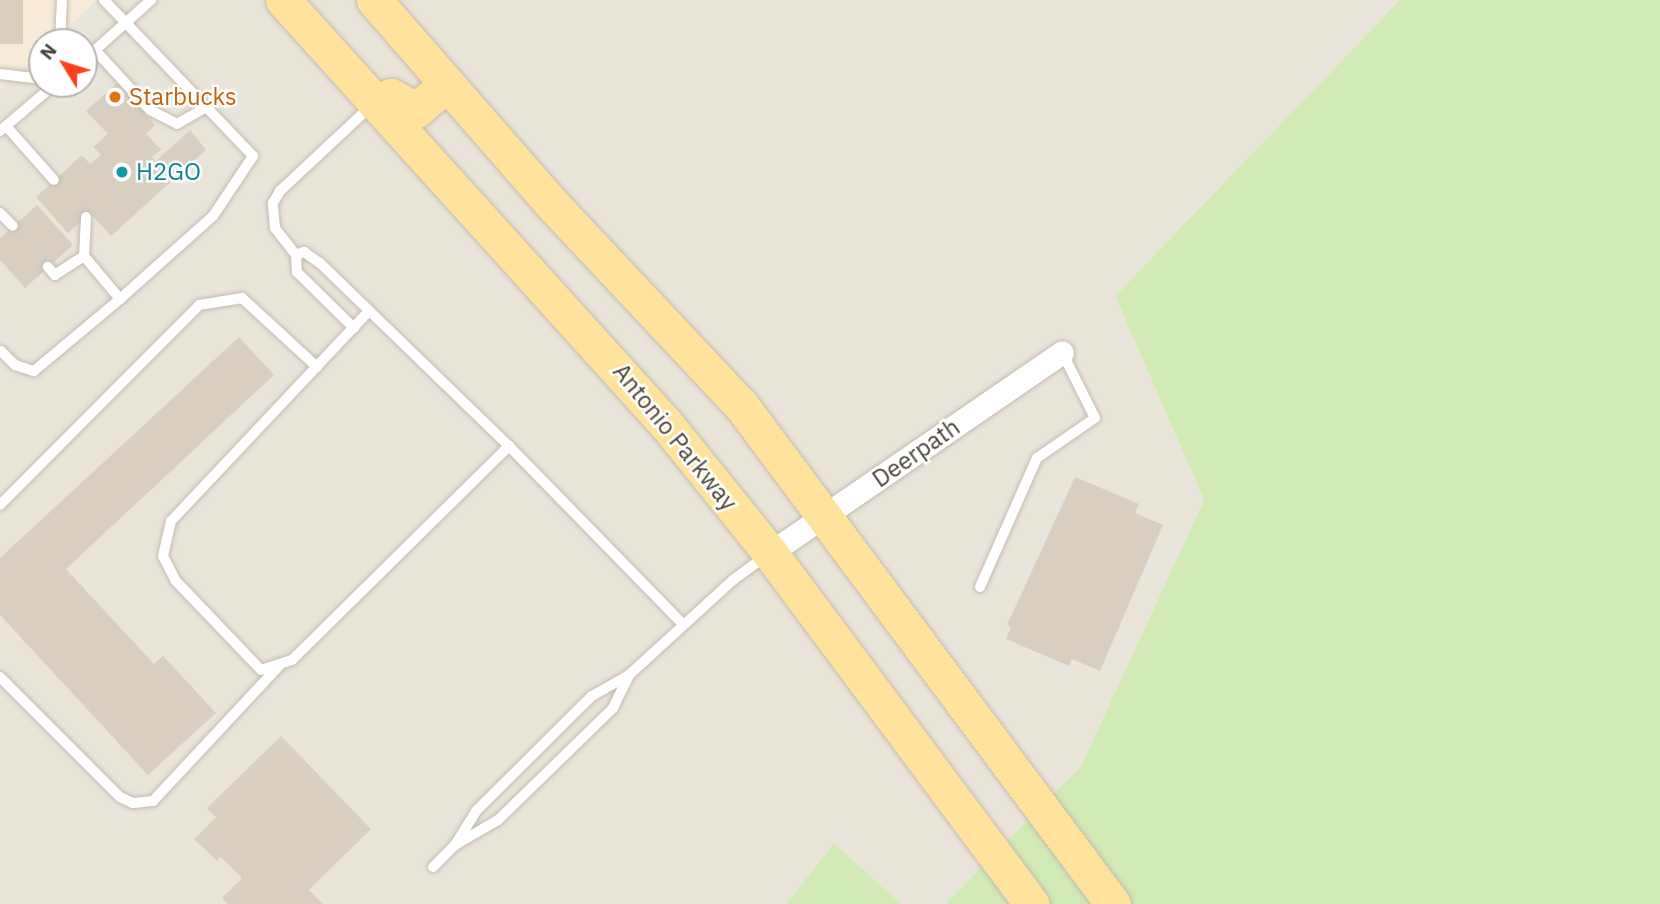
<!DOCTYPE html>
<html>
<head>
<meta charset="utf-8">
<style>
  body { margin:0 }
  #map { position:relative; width:1660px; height:904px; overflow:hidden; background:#f6f3ec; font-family:"IBM Plex Sans",sans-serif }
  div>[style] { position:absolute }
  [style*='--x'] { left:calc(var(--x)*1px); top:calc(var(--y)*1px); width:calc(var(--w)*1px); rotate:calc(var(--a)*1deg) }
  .residential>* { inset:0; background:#eae5da }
  .commercial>* { inset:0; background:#f7ead8 }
  .green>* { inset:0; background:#d2eab5 }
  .building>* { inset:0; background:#d8cfc1; transform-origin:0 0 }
  .roads { filter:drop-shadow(0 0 2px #c2bbae) drop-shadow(0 0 2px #c2bbae) }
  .lane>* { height:10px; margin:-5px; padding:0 5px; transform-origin:5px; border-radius:5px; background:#fff }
  .street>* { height:23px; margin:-11.5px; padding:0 11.5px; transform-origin:11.5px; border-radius:11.5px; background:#fff }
  .primary>* { height:35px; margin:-17.5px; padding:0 17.5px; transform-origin:17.5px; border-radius:17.5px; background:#ffe39c }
  .dots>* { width:19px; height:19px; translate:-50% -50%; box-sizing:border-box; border:4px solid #fff; border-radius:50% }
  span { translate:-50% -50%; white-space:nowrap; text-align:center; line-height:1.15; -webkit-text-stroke:5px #fff; paint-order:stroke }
  .food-label { font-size:24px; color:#c56008 }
  .left { translate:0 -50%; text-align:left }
  .culture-label { font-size:24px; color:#0d838f }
  .street-label { font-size:24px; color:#4b4439 }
  .north { position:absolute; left:28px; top:28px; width:70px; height:70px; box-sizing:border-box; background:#fff; border:2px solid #b7b4b0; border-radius:50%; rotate:308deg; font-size:19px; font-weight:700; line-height:28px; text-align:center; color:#4b4439 }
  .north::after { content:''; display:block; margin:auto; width:24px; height:32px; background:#fc3f1d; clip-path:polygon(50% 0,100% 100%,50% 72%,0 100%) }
</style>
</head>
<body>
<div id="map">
  <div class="residential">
    <i style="clip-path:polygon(evenodd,0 0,1400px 0,1115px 296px,1204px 500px,1081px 766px,945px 904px,901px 904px,834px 843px,786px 904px,0 904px,0 0,42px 42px,84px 42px,84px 84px,42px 84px,42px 42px)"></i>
  </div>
  <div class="commercial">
    <i style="clip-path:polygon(0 0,97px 0,51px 42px,42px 42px,42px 50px,0 89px)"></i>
  </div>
  <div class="green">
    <i style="clip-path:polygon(1400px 0,1660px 0,1660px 904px,945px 904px,1081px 766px,1204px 500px,1115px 296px)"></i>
    <i style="clip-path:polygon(834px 843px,901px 904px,786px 904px)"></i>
  </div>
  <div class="building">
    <i style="left:0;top:0;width:23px;height:44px"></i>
    <i style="clip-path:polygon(117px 83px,155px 125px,146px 134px,161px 150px,152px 157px,156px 161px,190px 130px,206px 150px,111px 236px,90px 213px,68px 233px,36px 197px,82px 155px,90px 164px,101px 155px,93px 147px,108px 134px,86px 111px)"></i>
    <i style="clip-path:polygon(37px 205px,73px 245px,25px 288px,0 260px,0 238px)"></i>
    <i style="clip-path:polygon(239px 337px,274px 375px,66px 569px,154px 664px,163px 656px,216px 713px,148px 775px,0 615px,0 558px)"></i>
    <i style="clip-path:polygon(1075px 477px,1139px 504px,1135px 513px,1163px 525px,1100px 671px,1072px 659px,1069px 666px,1006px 639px,1011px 627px,1007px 625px)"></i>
    <i style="clip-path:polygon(281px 736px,371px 829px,309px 890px,323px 904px,228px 904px,222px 898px,242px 878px,221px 857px,217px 861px,194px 839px,216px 817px,207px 808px)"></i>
  </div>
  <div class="roads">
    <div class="lane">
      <i style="--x:104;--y:0;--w:216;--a:46.3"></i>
      <i style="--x:253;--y:156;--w:72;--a:123.7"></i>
      <i style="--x:213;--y:216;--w:125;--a:138.3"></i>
      <i style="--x:60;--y:42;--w:42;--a:-87.3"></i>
      <i style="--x:95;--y:50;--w:81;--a:47.5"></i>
      <i style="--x:150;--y:110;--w:30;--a:27"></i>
      <i style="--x:177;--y:124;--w:34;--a:-30"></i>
      <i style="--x:84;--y:60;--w:90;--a:-41.8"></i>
      <i style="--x:0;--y:74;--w:42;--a:6.8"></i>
      <i style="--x:6;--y:126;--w:72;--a:48.4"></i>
      <i style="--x:0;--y:131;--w:72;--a:-40.5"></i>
      <i style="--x:0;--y:213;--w:18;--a:45"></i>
      <i style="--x:296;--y:255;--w:9;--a:-21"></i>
      <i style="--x:304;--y:252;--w:19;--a:35"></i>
      <i style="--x:320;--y:263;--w:263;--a:44.1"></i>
      <i style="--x:509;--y:446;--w:249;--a:45.7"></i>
      <i style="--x:296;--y:255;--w:34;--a:-128"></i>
      <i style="--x:275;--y:228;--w:25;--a:-95"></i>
      <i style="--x:273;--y:203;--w:14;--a:-60"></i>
      <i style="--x:280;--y:191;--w:127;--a:-43.1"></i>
      <i style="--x:296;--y:255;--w:17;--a:87"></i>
      <i style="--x:297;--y:272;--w:80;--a:44.5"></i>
      <i style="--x:84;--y:256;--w:39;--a:-87"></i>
      <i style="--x:369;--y:311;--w:289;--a:133.3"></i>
      <i style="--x:171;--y:521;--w:36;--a:103"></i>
      <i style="--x:163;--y:556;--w:27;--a:63"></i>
      <i style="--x:175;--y:580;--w:124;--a:46.3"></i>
      <i style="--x:261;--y:670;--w:33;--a:-18"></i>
      <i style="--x:292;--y:660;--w:305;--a:-44.6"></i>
      <i style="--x:1;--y:351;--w:20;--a:45"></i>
      <i style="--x:15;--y:365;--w:20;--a:18"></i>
      <i style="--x:34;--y:371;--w:112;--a:-39.9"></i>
      <i style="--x:120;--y:299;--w:56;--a:-129.9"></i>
      <i style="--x:84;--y:256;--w:35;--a:147"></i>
      <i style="--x:55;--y:275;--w:11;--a:-131"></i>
      <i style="--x:0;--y:505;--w:282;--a:-45.1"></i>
      <i style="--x:199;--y:305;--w:44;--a:-9.2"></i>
      <i style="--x:242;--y:298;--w:102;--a:42.6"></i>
      <i style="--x:980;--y:587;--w:141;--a:-66.2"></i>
      <i style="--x:1037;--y:458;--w:70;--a:-34.6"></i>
      <i style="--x:1095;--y:418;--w:74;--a:-116.6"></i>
      <i style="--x:0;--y:677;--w:170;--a:45"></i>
      <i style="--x:120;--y:797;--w:14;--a:25"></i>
      <i style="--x:133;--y:803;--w:20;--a:-6"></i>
      <i style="--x:153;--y:801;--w:186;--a:-47"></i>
      <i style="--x:455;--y:845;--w:40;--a:-58"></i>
      <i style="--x:476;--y:811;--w:163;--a:-44.8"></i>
      <i style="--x:592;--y:696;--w:43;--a:-29.6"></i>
      <i style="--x:629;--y:675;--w:141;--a:-42.4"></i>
      <i style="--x:733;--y:580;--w:42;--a:-36.3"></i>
      <i style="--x:433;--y:867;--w:31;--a:-45"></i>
      <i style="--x:455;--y:845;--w:50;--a:-30.2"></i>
      <i style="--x:498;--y:820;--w:161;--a:-44.2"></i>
      <i style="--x:613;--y:708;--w:37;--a:-64"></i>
    </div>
    <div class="street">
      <i style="--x:770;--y:553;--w:354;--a:-34.5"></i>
    </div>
    <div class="primary">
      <i style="--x:283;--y:0;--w:573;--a:47.9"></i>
      <i style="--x:667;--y:425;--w:164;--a:51.2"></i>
      <i style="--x:770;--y:553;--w:438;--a:53.3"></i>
      <i style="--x:374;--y:0;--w:269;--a:48.9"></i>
      <i style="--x:551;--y:203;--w:277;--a:46.8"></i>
      <i style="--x:741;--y:405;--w:622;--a:53.3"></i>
      <i style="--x:375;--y:103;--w:17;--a:-24"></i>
      <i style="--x:391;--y:96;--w:29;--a:29"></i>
      <i style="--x:416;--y:110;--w:39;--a:-40"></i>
    </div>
  </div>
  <div class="dots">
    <i style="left:115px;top:97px;background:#e8710a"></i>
    <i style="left:122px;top:172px;background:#0f9aa8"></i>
  </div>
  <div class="food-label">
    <span class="left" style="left:129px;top:97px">Starbucks</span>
  </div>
  <div class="culture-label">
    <span class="left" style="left:136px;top:172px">H2GO</span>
  </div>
  <div class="street-label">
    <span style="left:675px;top:437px;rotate:51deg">Antonio Parkway</span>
    <span style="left:916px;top:453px;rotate:-35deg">Deerpath</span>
  </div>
  <div class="north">N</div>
</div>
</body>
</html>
